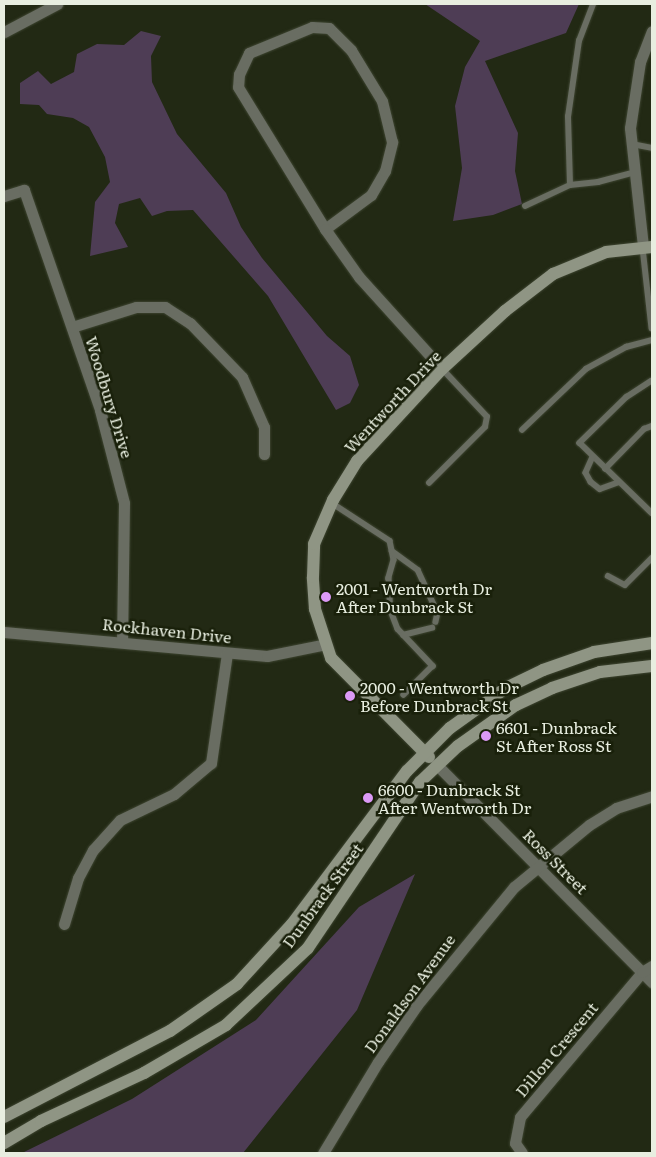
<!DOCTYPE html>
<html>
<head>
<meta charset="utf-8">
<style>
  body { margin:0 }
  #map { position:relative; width:656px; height:1157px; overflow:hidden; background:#222914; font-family:Literata,serif }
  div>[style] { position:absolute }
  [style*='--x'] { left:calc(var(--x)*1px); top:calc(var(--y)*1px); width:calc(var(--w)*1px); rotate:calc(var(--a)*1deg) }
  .green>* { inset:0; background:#4e3d55 }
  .roads { filter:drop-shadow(0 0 1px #3e4531) drop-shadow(0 0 1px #3e4531) }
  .lane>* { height:5.5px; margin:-2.75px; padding:0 2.75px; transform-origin:2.75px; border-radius:2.75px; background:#696d62 }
  .street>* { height:11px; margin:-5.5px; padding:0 5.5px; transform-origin:5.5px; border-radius:5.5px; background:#696d62 }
  .secondary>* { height:12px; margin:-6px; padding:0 6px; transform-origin:6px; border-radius:6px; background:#8f9584 }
  .dots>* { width:14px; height:14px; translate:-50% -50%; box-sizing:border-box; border:2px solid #19200a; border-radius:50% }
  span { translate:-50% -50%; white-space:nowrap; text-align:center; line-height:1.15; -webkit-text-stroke:5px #19200a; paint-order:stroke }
  .street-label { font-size:16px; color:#e8eee0 }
  .poi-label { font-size:16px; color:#e8eee0 }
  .left { translate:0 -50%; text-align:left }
  .frame { position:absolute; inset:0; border:5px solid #e8eee0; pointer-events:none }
</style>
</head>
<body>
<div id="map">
  <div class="green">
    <i style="clip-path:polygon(425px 4px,579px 4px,566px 33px,485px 61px,518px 133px,515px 171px,522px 204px,493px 215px,453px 221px,462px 168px,455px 106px,465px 67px,480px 41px)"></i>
    <i style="clip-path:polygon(141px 31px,161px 36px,151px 56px,152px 82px,177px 134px,226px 193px,241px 227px,262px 258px,327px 336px,350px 356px,359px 385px,350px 403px,336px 410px,268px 296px,193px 210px,167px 211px,152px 216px,140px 198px,119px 204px,115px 223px,128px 247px,90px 256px,95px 202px,110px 182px,105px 157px,89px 127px,73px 118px,47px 114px,39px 105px,20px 104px,20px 83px,38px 71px,51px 84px,74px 72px,77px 54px,97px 44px,124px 45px)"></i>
    <i style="clip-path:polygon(415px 874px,357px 1010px,243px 1153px,22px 1153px,132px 1099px,256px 1020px,359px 907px)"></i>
  </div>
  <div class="roads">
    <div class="lane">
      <i style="--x:632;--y:144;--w:20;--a:11"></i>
      <i style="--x:570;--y:185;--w:68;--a:-91.7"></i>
      <i style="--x:568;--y:117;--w:77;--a:-81.8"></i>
      <i style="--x:579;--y:41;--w:40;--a:-69"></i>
      <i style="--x:525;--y:206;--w:50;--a:-25"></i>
      <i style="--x:570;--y:185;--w:28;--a:-6"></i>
      <i style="--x:598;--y:182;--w:35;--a:-15"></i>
      <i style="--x:643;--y:248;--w:81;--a:83.6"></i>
      <i style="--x:652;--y:381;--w:30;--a:147"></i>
      <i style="--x:627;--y:397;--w:66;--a:135.6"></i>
      <i style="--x:580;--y:443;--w:100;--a:44.2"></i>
      <i style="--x:522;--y:430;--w:88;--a:-43.6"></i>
      <i style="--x:586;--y:369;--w:46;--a:-28.8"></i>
      <i style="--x:626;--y:347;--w:27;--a:-15"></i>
      <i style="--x:593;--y:457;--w:17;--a:114"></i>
      <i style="--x:586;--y:473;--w:10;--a:61"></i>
      <i style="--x:591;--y:482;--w:11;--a:38"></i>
      <i style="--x:600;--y:489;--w:20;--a:-20"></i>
      <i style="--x:605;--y:469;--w:56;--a:-45.7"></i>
      <i style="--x:644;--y:429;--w:9;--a:-21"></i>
      <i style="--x:429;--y:483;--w:79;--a:-45"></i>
      <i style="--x:485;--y:427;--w:10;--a:-79"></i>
      <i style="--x:487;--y:417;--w:66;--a:-133.2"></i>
      <i style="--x:332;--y:503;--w:69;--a:33.2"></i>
      <i style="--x:390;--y:541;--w:19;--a:78"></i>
      <i style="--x:394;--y:560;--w:19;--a:106"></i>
      <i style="--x:389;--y:578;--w:33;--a:87"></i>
      <i style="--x:391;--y:611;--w:19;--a:69"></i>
      <i style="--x:398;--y:629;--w:51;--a:46.6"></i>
      <i style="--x:433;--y:666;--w:41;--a:135"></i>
      <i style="--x:392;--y:551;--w:32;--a:36"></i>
      <i style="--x:418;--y:570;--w:47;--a:65.1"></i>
      <i style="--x:438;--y:613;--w:9;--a:103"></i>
      <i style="--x:608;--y:576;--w:19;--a:28"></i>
      <i style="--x:625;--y:585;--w:38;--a:-45"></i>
      <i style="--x:403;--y:635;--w:30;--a:-14"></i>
    </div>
    <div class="street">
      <i style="--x:4;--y:32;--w:60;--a:-27.8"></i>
      <i style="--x:4;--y:196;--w:21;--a:-17"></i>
      <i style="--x:24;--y:190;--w:233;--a:70.9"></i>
      <i style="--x:100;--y:410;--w:96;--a:75.5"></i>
      <i style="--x:124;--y:503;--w:138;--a:90.8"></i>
      <i style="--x:325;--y:229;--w:57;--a:-36.5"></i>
      <i style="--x:371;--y:195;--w:28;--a:-60"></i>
      <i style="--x:385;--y:171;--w:30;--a:-76"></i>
      <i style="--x:392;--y:142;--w:42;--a:-103.7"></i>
      <i style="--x:382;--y:101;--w:60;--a:-121.3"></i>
      <i style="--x:351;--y:50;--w:31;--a:-135"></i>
      <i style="--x:329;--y:28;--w:17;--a:-177"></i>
      <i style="--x:312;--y:27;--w:68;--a:157.6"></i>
      <i style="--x:249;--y:53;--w:23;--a:115"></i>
      <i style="--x:239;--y:74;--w:13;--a:94"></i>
      <i style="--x:238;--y:87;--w:167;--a:58.5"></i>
      <i style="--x:325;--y:229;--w:59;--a:54.7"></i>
      <i style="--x:359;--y:277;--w:124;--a:47.9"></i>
      <i style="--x:643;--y:246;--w:119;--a:-96.3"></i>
      <i style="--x:630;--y:128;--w:67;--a:-81.4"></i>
      <i style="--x:640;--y:62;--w:33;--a:-69"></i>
      <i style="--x:72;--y:327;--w:67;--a:-17.4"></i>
      <i style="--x:136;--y:307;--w:29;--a:0"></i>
      <i style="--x:165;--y:307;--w:30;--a:33"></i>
      <i style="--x:190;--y:323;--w:75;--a:46.1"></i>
      <i style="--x:242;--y:377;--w:55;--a:66.3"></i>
      <i style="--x:264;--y:427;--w:27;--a:90"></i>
      <i style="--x:4;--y:632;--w:264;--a:5.2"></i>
      <i style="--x:267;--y:656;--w:60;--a:-11.5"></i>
      <i style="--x:436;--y:764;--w:307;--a:45.3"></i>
      <i style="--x:64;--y:924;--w:48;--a:-73.1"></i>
      <i style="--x:78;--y:878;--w:32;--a:-62"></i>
      <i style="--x:93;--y:850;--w:40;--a:-48"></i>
      <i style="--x:120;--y:820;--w:60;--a:-25.7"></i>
      <i style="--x:174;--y:794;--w:48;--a:-40"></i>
      <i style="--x:211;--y:763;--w:111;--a:-81.7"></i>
      <i style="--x:323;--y:1153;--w:106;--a:-58.9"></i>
      <i style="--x:378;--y:1062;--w:69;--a:-55.6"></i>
      <i style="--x:417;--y:1005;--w:153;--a:-50.6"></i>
      <i style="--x:514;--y:887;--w:97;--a:-39.6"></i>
      <i style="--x:589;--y:825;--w:32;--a:-32"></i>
      <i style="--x:616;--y:808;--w:38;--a:-18"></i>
      <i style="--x:522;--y:1153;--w:12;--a:-125"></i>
      <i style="--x:515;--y:1143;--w:26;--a:-79"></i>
      <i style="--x:520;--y:1117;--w:189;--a:-49.9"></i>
      <i style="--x:642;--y:972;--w:12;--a:-31"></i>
    </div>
    <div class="secondary">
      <i style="--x:429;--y:757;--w:139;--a:-134.7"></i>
      <i style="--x:331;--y:658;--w:52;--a:-108.1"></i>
      <i style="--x:315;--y:609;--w:32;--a:-94"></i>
      <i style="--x:313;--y:577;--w:33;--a:-88"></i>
      <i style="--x:314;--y:544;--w:48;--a:-66.6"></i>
      <i style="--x:333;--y:500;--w:46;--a:-58.4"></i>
      <i style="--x:357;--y:461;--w:125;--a:-47.3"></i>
      <i style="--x:442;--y:369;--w:86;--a:-42.6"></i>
      <i style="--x:505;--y:311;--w:61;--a:-37.6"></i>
      <i style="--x:553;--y:274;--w:57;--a:-22.5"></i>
      <i style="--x:606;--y:252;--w:46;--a:-6.2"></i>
      <i style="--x:4;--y:1117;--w:187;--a:-27.4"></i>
      <i style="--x:170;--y:1031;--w:82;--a:-35"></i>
      <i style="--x:237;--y:984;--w:81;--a:-47.5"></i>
      <i style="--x:292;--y:924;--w:191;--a:-53.1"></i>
      <i style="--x:407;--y:771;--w:61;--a:-45"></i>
      <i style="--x:450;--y:728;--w:69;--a:-35.5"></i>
      <i style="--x:506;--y:688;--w:41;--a:-25.9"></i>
      <i style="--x:543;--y:670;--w:54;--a:-19.4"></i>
      <i style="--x:594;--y:652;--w:59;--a:-8.8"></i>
      <i style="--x:4;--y:1143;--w:43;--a:-30.7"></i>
      <i style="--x:41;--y:1121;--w:114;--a:-25"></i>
      <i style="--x:144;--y:1073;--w:95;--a:-30.3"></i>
      <i style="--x:226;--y:1025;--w:112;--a:-43.2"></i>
      <i style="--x:308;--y:948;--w:200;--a:-56"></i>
      <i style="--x:420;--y:782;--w:52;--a:-43.5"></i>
      <i style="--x:458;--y:746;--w:71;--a:-35.3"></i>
      <i style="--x:516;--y:705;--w:40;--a:-25"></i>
      <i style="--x:552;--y:688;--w:51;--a:-18.4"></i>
      <i style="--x:600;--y:672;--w:52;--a:-6.6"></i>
    </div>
  </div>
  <div class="dots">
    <i style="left:326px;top:597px;background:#db99f5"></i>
    <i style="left:350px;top:696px;background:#db99f5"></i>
    <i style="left:486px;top:736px;background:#db99f5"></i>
    <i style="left:368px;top:798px;background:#db99f5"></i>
  </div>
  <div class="street-label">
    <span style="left:110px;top:397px;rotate:73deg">Woodbury Drive</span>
    <span style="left:392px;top:401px;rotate:-47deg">Wentworth Drive</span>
    <span style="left:167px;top:630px;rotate:6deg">Rockhaven Drive</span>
    <span style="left:556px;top:861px;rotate:45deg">Ross Street</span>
    <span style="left:322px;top:895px;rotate:-54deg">Dunbrack Street</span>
    <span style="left:409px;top:993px;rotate:-54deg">Donaldson Avenue</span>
    <span style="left:556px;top:1049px;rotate:-50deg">Dillon Crescent</span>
  </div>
  <div class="poi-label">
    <span class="left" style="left:336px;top:597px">2001 - Wentworth Dr<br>After Dunbrack St</span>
    <span class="left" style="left:360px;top:696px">2000 - Wentworth Dr<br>Before Dunbrack St</span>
    <span class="left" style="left:496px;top:736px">6601 - Dunbrack<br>St After Ross St</span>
    <span class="left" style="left:378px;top:798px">6600 - Dunbrack St<br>After Wentworth Dr</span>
  </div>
  <div class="frame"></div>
</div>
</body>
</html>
